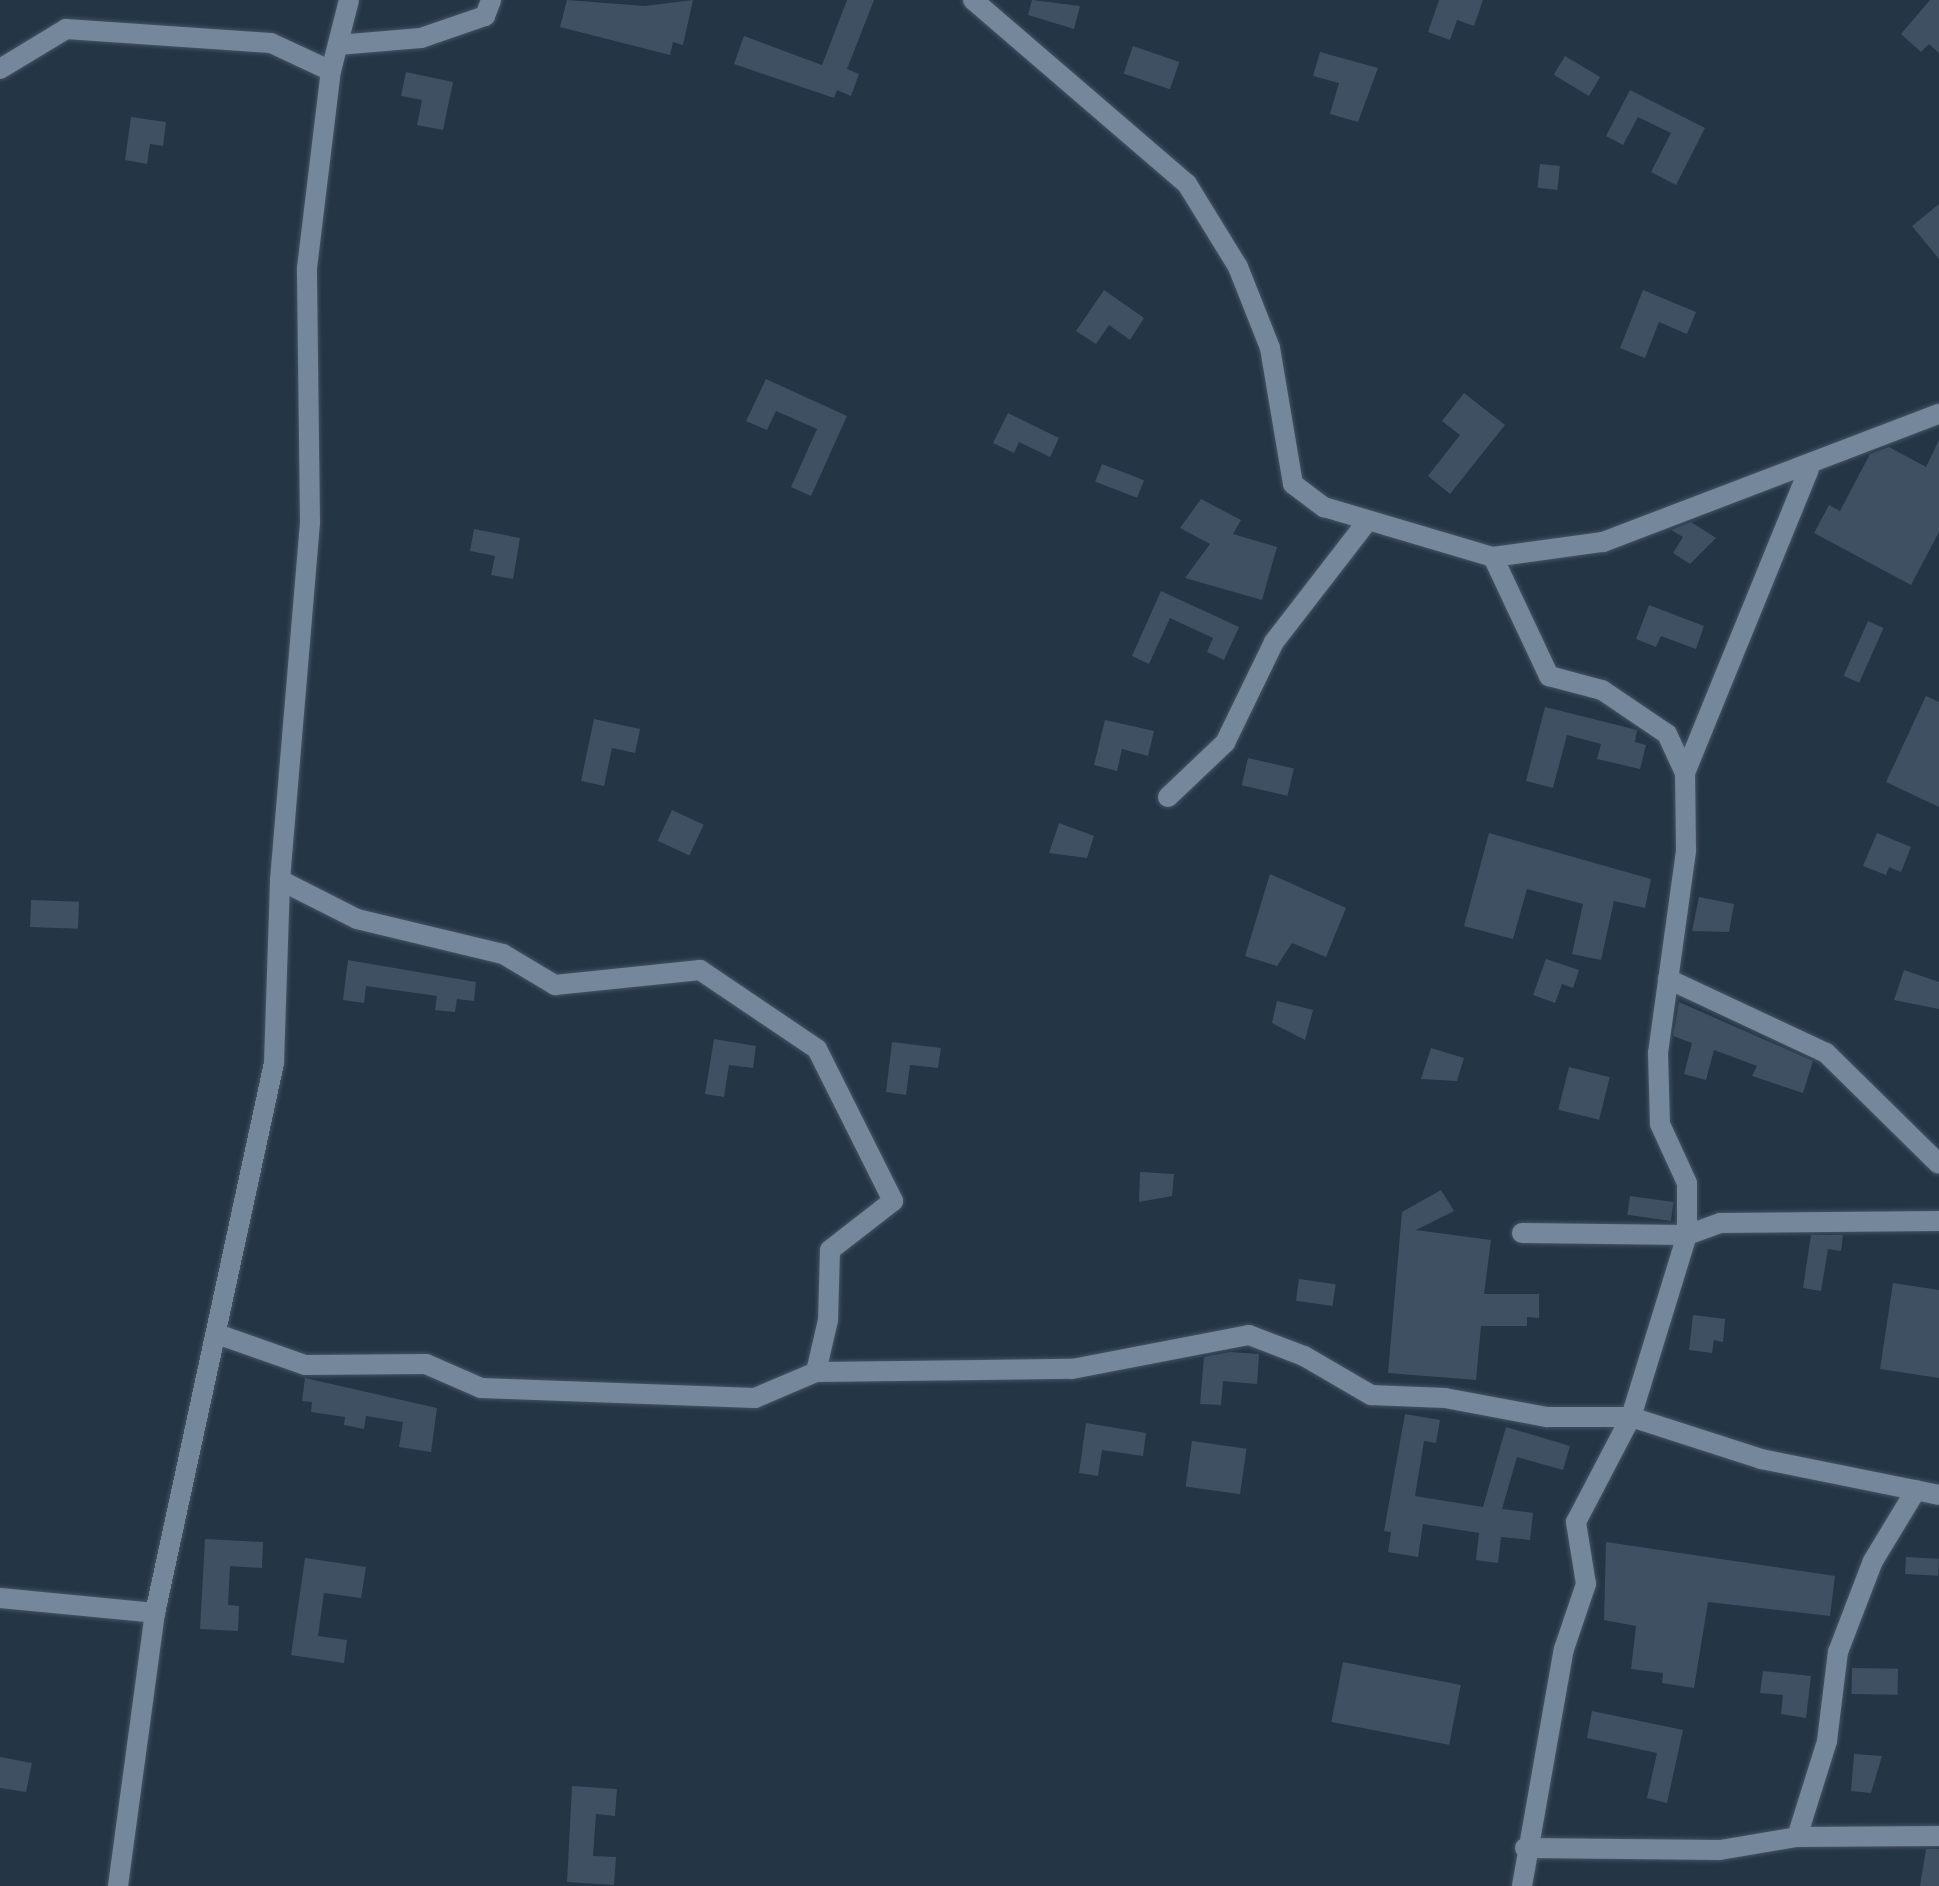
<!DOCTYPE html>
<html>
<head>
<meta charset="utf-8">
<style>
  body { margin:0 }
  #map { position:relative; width:1939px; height:1886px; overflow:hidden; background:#243546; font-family:"Open Sans",sans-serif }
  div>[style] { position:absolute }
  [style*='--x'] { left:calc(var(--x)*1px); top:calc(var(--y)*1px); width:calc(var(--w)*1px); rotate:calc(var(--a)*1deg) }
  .building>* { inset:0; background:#3f5063; transform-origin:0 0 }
  .roads { filter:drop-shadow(0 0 2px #455362) drop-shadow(0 0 2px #455362) }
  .minor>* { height:20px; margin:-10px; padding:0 10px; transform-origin:10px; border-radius:10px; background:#74879b }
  span { translate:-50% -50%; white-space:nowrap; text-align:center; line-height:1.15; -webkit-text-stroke:6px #141c23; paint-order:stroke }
</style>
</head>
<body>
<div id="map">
  <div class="building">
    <i style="clip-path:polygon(567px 0,645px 6px,693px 0,683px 45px,673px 42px,670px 55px,560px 27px)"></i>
    <i style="clip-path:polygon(847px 0,874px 0,847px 69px,859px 74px,851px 96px,837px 90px,834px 98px,734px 64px,744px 36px,822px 65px)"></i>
    <i style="clip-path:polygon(1032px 0,1080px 6px,1074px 29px,1028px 15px)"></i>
    <i style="clip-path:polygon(1439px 0,1483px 0,1474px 26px,1457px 20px,1450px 40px,1428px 32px)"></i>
    <i style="clip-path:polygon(1930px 0,1939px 0,1939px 53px,1929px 44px,1921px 52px,1901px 34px)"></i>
    <i style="left:1133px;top:46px;width:49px;height:29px;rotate:19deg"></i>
    <i style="clip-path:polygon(1320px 52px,1378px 68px,1358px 122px,1330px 114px,1339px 83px,1313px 76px)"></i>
    <i style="left:1565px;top:56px;width:41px;height:22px;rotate:31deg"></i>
    <i style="clip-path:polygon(406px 72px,453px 82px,443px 130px,417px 125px,422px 100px,401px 96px)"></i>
    <i style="clip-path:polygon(1630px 90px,1705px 128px,1676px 185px,1651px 172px,1671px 133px,1638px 117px,1623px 145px,1606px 136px)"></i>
    <i style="clip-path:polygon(131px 117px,166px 122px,163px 146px,150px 144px,147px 164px,125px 160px)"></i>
    <i style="left:1540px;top:164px;width:20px;height:24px;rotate:6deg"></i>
    <i style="clip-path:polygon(1939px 204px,1939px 259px,1912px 226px)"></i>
    <i style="clip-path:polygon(1104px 290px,1144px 318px,1130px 340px,1109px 325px,1096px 344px,1076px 331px)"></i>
    <i style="clip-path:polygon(1643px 290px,1696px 312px,1687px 334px,1659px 322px,1645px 358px,1620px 348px)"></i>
    <i style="clip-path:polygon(766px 379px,847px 416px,811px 496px,791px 487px,817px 429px,776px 411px,767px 430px,746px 421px)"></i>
    <i style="clip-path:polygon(1464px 393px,1505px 425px,1450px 494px,1428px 476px,1460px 435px,1442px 421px)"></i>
    <i style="clip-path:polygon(1008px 413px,1059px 438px,1050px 457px,1019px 442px,1014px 453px,993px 443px)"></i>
    <i style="clip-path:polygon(1939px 440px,1939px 532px,1911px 585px,1814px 533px,1829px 505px,1840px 511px,1870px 454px,1889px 447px,1926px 467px)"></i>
    <i style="left:1102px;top:464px;width:45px;height:19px;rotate:21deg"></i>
    <i style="clip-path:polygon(1201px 499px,1241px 520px,1233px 534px,1277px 547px,1262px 600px,1185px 578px,1210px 544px,1180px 528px)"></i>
    <i style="clip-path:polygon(1691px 522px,1716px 538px,1690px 564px,1673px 553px,1683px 537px,1671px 530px)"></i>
    <i style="clip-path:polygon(474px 529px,520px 538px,513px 579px,491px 575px,495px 556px,470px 551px)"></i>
    <i style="clip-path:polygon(1161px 591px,1239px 627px,1224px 660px,1207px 652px,1213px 638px,1170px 618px,1149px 664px,1132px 656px)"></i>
    <i style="clip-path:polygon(1649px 605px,1704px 626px,1696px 649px,1661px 636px,1656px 647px,1636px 639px)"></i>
    <i style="left:1868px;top:621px;width:17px;height:60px;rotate:24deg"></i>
    <i style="clip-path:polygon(1926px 696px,1939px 702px,1939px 807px,1886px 782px)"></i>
    <i style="clip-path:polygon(1545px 707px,1637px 730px,1635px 742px,1646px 745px,1640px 769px,1597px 759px,1601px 744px,1567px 735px,1553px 788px,1526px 781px)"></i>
    <i style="clip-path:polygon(594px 719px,640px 729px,635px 753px,612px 748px,604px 786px,581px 781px)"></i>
    <i style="clip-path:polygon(1105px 720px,1154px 731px,1148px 756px,1122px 749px,1117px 771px,1094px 765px)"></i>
    <i style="left:1248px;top:758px;width:47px;height:28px;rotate:13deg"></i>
    <i style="left:672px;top:810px;width:35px;height:34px;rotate:25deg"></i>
    <i style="clip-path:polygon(1059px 823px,1094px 836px,1087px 858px,1049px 853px)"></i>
    <i style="clip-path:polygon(1489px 833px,1651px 879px,1645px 908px,1614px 901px,1601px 960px,1572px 954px,1583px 904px,1527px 889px,1513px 939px,1464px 926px)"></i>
    <i style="clip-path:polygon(1877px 833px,1911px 847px,1901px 872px,1889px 867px,1886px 875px,1863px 866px)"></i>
    <i style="clip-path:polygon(1270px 874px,1346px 908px,1326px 957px,1292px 943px,1277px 966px,1245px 956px)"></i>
    <i style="clip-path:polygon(1699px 897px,1734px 904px,1729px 932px,1692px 931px)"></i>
    <i style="left:31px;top:900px;width:48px;height:27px;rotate:2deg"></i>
    <i style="clip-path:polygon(1546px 959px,1579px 970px,1573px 988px,1562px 984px,1555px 1003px,1533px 995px)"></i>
    <i style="clip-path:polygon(348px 960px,476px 982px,474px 1001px,457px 999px,455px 1012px,435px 1010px,437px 996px,366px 986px,364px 1003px,343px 1000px)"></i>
    <i style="clip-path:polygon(1904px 970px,1939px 982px,1939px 1009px,1894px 1000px)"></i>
    <i style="clip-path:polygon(1277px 1001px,1313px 1010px,1305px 1040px,1272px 1023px)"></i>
    <i style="clip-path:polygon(1679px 1002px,1813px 1061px,1803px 1093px,1752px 1076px,1757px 1066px,1714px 1050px,1706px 1080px,1684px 1074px,1692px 1043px,1673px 1036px)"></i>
    <i style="clip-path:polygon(714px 1039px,756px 1046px,753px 1068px,729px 1065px,724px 1097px,705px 1094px)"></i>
    <i style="clip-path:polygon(892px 1042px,941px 1048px,938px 1068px,910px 1065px,906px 1095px,886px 1092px)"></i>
    <i style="clip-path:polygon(1431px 1048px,1464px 1058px,1457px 1081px,1421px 1079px)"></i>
    <i style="left:1569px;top:1067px;width:42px;height:44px;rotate:14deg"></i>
    <i style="clip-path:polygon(1140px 1172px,1174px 1174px,1172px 1196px,1139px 1202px)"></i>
    <i style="clip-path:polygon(1441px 1190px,1454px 1211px,1416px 1230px,1491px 1240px,1484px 1294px,1539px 1294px,1539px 1318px,1527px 1317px,1527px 1326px,1481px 1326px,1476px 1380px,1388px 1373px,1402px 1212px)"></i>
    <i style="left:1630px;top:1196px;width:44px;height:19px;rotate:8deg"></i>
    <i style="clip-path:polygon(1811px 1235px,1843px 1235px,1841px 1251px,1828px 1249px,1821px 1291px,1803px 1288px)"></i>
    <i style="left:1299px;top:1279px;width:37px;height:22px;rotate:8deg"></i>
    <i style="clip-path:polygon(1893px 1283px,1939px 1290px,1939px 1378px,1880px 1369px)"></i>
    <i style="clip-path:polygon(1693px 1315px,1725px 1319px,1723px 1342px,1714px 1340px,1712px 1353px,1689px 1350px)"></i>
    <i style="clip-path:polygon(1230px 1352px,1259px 1354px,1257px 1384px,1223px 1381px,1221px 1405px,1200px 1404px,1204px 1357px)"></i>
    <i style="clip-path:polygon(305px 1378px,437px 1408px,431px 1452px,399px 1447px,403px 1422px,366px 1416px,364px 1429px,344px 1425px,345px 1417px,311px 1412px,312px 1402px,302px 1401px)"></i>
    <i style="clip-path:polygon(1405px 1414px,1440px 1420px,1436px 1443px,1424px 1441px,1415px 1496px,1483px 1507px,1506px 1427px,1570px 1446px,1563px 1470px,1517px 1457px,1502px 1509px,1533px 1513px,1530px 1540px,1501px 1537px,1498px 1563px,1476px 1560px,1479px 1533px,1423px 1524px,1418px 1557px,1388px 1552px,1391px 1532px,1384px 1531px)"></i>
    <i style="clip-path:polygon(1086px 1423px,1146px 1433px,1143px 1456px,1102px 1450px,1098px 1476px,1079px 1473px)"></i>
    <i style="left:1192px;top:1441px;width:55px;height:46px;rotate:8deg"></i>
    <i style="clip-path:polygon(205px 1539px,263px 1542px,262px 1568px,230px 1566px,228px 1605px,239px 1606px,238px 1631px,200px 1629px)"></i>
    <i style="clip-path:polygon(1606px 1542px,1835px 1576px,1830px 1616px,1708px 1602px,1694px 1688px,1662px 1683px,1663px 1673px,1631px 1669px,1636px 1626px,1604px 1620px)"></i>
    <i style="left:1906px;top:1557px;width:33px;height:17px;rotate:3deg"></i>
    <i style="clip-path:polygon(305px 1558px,366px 1567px,361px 1598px,324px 1593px,318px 1636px,347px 1640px,344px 1663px,291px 1655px)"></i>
    <i style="left:1343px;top:1662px;width:120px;height:61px;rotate:11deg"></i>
    <i style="left:1852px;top:1668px;width:46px;height:26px;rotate:1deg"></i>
    <i style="clip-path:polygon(1763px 1671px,1811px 1676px,1806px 1718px,1781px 1714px,1783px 1695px,1760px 1693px)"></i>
    <i style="clip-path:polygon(1592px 1711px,1683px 1730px,1667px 1803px,1647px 1798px,1657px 1753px,1587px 1738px)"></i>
    <i style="clip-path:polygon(1854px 1754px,1882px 1756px,1871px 1793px,1851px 1791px)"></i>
    <i style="clip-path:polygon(0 1757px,32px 1763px,26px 1792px,0 1788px)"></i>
    <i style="clip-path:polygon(572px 1786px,617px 1789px,615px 1816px,596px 1814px,593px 1856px,616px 1857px,614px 1885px,567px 1882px)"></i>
    <i style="clip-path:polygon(1926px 1849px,1939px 1849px,1939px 1886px,1920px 1886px)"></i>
  </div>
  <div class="roads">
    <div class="minor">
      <i style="--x:973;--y:0;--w:282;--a:40.7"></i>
      <i style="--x:1187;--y:184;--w:97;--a:58.4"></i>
      <i style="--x:1238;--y:267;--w:87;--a:68.4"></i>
      <i style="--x:1270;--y:348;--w:138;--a:80.4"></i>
      <i style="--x:1293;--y:484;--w:39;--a:37"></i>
      <i style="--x:1324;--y:507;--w:176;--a:16.5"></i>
      <i style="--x:1493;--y:557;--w:111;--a:-7.8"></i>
      <i style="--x:1603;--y:542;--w:360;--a:-20.9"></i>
      <i style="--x:338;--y:45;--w:83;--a:-4.8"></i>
      <i style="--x:421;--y:38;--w:68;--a:-19"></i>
      <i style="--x:485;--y:16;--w:17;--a:-69"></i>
      <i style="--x:0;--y:69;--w:77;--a:-31.2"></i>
      <i style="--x:66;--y:29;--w:205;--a:3.9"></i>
      <i style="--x:271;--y:43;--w:66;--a:25"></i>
      <i style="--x:1493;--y:557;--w:132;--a:64.8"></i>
      <i style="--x:1549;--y:676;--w:55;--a:14.8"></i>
      <i style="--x:1602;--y:690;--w:78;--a:34.1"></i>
      <i style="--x:1667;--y:734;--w:43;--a:65.2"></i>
      <i style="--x:1168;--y:797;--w:79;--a:-43.5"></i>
      <i style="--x:1225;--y:743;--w:112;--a:-64.1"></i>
      <i style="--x:1274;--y:642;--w:150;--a:-52.3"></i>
      <i style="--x:280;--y:880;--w:86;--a:26.9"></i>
      <i style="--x:357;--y:919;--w:150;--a:13.5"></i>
      <i style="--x:503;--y:954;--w:61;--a:30.8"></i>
      <i style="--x:555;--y:985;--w:146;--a:-5.9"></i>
      <i style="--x:700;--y:970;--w:141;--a:34"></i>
      <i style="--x:817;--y:1049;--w:170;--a:63.4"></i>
      <i style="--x:893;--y:1201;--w:80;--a:142.1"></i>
      <i style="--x:830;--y:1250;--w:70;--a:91.6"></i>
      <i style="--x:828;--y:1320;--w:53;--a:103"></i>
      <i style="--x:1668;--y:979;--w:174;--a:25.1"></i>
      <i style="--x:1826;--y:1053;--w:158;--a:44.5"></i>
      <i style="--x:1522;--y:1233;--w:165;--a:0.7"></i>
      <i style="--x:1687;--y:1235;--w:35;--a:-20"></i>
      <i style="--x:1720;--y:1223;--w:219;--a:-0.5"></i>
      <i style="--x:217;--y:1334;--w:93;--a:19.4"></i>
      <i style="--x:305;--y:1365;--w:121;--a:-0.5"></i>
      <i style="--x:426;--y:1364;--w:60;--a:23.6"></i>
      <i style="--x:481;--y:1388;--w:274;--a:2.1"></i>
      <i style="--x:755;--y:1398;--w:66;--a:-23.1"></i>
      <i style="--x:816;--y:1372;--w:256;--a:-0.7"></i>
      <i style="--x:1072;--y:1369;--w:180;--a:-10.9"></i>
      <i style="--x:1249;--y:1335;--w:59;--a:20.9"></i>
      <i style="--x:1304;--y:1356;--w:78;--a:30.2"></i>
      <i style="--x:1371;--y:1395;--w:74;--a:2.3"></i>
      <i style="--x:1445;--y:1398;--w:104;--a:10.6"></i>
      <i style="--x:1547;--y:1417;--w:84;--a:0"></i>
      <i style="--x:1631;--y:1417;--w:137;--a:17.9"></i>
      <i style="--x:1761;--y:1459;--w:182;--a:11.4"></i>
      <i style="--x:0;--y:1598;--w:156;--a:5.5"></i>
      <i style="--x:1797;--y:1837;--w:101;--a:-72.6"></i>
      <i style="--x:1827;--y:1741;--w:90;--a:-83"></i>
      <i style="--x:1838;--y:1652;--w:97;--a:-69"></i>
      <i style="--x:1873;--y:1561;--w:83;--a:-58.8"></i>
      <i style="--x:1525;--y:1848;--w:195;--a:0.6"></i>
      <i style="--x:1720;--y:1850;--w:78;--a:-9.6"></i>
      <i style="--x:1797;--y:1837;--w:142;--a:-0.4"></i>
      <i style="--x:118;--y:1886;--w:275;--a:-82.3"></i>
      <i style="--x:155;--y:1613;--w:563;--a:-77.79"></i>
      <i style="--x:274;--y:1063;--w:183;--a:-88.1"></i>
      <i style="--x:280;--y:880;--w:360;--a:-85.2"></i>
      <i style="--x:310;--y:521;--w:253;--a:-90.7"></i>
      <i style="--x:307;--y:268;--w:198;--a:-83.1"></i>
      <i style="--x:331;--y:71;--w:73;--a:-75.8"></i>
      <i style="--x:1522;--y:1886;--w:241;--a:-80"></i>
      <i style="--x:1564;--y:1649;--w:69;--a:-71.3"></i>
      <i style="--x:1586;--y:1584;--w:63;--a:-99.2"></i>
      <i style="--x:1576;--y:1522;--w:119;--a:-62.4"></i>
      <i style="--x:1631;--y:1417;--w:190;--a:-72.9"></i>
      <i style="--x:1687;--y:1235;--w:52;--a:-90"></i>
      <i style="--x:1687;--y:1183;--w:65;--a:-114.6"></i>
      <i style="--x:1660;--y:1124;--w:71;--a:-91.6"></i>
      <i style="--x:1658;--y:1053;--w:205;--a:-82.1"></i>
      <i style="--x:1686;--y:850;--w:77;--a:-90.7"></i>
      <i style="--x:1685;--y:773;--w:328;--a:-67.8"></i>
    </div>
  </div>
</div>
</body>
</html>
